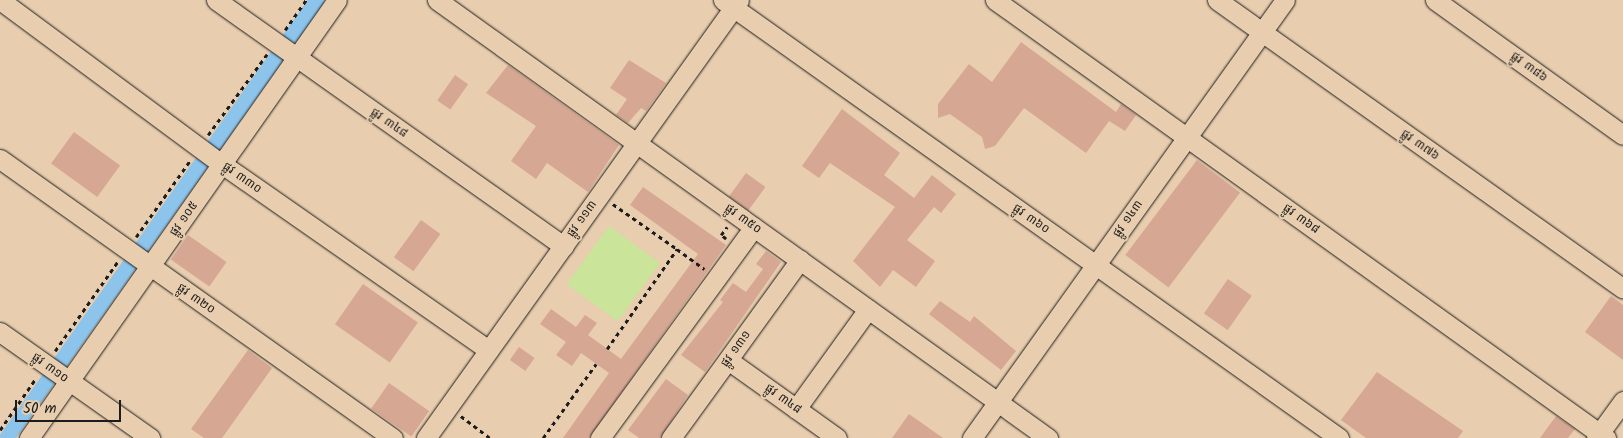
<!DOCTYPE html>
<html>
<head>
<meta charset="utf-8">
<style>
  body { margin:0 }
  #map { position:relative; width:1623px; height:438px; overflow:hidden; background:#e8cdaf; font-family:Kalam,"Noto Sans Khmer",sans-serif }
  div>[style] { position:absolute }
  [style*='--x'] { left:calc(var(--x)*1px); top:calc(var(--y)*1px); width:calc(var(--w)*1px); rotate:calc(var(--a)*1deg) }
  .green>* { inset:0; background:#cae49a; transform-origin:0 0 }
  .canal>* { height:15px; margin:-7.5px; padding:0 7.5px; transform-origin:7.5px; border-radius:7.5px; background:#8dc4eb }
  .building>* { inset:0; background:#d6a893; transform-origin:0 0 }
  .path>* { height:2.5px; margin-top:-1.25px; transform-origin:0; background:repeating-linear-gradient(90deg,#1c1c1c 0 4px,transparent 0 8px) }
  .roads { filter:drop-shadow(0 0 1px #1c1c1c) drop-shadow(0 0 1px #1c1c1c) }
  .minor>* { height:19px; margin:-9.5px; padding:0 9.5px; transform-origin:9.5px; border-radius:9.5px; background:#e8cdaf }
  span { translate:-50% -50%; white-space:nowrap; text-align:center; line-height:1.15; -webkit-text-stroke:4px #e8cdaf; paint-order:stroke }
  .street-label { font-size:12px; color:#1c1c1c }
  .scale { position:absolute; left:15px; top:400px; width:106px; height:22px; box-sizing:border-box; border:2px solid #1c1c1c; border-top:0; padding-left:6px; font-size:15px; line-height:18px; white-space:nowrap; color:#1c1c1c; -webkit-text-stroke:4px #e8cdaf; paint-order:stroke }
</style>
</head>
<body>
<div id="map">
  <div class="green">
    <i style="left:609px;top:226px;width:63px;height:72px;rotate:36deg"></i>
  </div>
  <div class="canal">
    <i style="--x:6;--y:438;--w:537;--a:-54.71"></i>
  </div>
  <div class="building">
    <i style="clip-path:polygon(1021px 42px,1116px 112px,1121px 104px,1136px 115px,1125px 131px,1109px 121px,1086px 153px,1024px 108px,995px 146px,985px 149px,982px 137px,950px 114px,938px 118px,938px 104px,969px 64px,992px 82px)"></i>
    <i style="clip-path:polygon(629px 60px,666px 83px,646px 111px,641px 108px,628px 123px,616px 115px,627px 99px,610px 88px)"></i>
    <i style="clip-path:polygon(508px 65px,619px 145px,588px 192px,547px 163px,536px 179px,511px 161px,536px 126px,486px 93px)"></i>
    <i style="left:455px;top:75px;width:16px;height:31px;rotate:35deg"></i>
    <i style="clip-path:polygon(842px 109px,900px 153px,884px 175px,914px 198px,932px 175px,956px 194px,941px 213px,934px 207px,907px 240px,935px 261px,916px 287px,893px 270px,880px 287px,853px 261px,895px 207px,830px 163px,819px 178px,802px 166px)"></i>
    <i style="left:74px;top:132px;width:57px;height:39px;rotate:36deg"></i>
    <i style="left:1197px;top:160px;width:54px;height:119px;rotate:37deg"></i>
    <i style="left:746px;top:173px;width:24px;height:29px;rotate:36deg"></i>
    <i style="clip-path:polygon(643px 187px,726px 245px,589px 438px,563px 438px,609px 373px,581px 353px,572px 366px,556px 355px,566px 342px,540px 324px,551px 309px,576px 327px,585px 315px,597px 323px,588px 335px,621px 359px,698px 254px,630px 205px)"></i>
    <i style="left:421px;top:220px;width:24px;height:46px;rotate:36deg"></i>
    <i style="left:188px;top:235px;width:47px;height:30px;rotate:35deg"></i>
    <i style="clip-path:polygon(766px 251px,781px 262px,705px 372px,681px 355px,723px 302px,720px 300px,733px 283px,746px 292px,763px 269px,756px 264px)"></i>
    <i style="left:1228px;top:279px;width:29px;height:42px;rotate:35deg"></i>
    <i style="left:363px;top:284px;width:67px;height:49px;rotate:35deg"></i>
    <i style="clip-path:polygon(1611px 296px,1623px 305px,1623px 360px,1585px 332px)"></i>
    <i style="clip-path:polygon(940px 301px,970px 322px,974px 316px,1016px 351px,1001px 370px,929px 314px)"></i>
    <i style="left:519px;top:347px;width:19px;height:16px;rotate:35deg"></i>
    <i style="clip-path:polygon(248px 350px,272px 368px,222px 438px,204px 438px,191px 429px)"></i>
    <i style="clip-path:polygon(1377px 372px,1463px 431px,1458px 438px,1366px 438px,1341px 420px)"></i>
    <i style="clip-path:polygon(666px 379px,688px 395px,660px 438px,639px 438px,628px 430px)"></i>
    <i style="left:389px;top:383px;width:49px;height:31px;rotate:35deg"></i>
    <i style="clip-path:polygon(909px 414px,943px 438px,892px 438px)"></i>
    <i style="clip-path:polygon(1556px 416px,1575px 429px,1568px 438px,1540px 438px)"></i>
  </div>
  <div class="path">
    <i style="--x:285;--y:30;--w:37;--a:-55"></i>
    <i style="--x:208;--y:135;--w:100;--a:-53.9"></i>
    <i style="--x:613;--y:204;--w:78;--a:35.1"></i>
    <i style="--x:136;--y:237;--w:95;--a:-54.8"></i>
    <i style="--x:726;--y:239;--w:6;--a:-141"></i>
    <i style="--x:721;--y:235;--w:10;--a:-53"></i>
    <i style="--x:607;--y:349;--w:122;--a:-55"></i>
    <i style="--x:677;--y:249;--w:34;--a:36"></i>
    <i style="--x:55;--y:351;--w:110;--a:-55"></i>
    <i style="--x:461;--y:416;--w:36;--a:37"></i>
    <i style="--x:0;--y:430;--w:63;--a:-55.3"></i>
    <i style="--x:543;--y:438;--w:91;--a:-54.4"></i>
  </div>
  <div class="roads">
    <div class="minor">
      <i style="--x:0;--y:0;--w:276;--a:36.5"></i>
      <i style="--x:222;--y:164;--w:325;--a:34.9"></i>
      <i style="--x:216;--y:0;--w:426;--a:35.3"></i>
      <i style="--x:437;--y:0;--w:752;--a:35.64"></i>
      <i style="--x:723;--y:0;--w:756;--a:35.41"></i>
      <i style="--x:995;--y:0;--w:752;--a:35.64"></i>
      <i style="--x:1217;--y:0;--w:498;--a:35.4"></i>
      <i style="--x:1435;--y:0;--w:231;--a:35.7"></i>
      <i style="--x:0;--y:159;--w:482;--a:35.4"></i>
      <i style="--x:0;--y:332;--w:184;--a:35.2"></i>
      <i style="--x:728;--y:360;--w:134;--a:35.6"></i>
      <i style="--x:796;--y:409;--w:123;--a:-54.2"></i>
      <i style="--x:29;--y:438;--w:535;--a:-54.89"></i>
      <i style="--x:426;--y:438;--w:538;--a:-54.45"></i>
      <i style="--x:600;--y:438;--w:261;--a:-53.9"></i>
      <i style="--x:671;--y:438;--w:220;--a:-54.1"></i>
      <i style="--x:972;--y:438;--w:538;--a:-54.45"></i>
      <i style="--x:1596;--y:438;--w:46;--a:-53.9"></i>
    </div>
  </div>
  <div class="street-label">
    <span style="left:1529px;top:67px;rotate:36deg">ផ្លូវ ៣៨៦</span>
    <span style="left:389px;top:123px;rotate:35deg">ផ្លូវ ៣៤៨</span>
    <span style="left:1420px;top:145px;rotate:35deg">ផ្លូវ ៣៧៦</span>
    <span style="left:242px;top:178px;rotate:35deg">ផ្លូវ ៣៣០</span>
    <span style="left:184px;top:219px;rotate:-55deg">ផ្លូវ ១០៥</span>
    <span style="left:582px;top:219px;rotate:-54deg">ផ្លូវ ១១៣</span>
    <span style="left:743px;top:219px;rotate:36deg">ផ្លូវ ៣៥០</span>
    <span style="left:1031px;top:219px;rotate:35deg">ផ្លូវ ៣៦០</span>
    <span style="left:1128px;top:219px;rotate:-55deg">ផ្លូវ ១៤៣</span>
    <span style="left:1301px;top:219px;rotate:36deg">ផ្លូវ ៣៦៨</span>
    <span style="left:196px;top:299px;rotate:35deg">ផ្លូវ ៣២០</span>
    <span style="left:736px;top:349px;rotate:-54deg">ផ្លូវ ១៣១</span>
    <span style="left:50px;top:368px;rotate:36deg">ផ្លូវ ៣១០</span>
    <span style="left:783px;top:399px;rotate:36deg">ផ្លូវ ៣៤៨</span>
  </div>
  <div class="scale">50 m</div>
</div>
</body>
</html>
